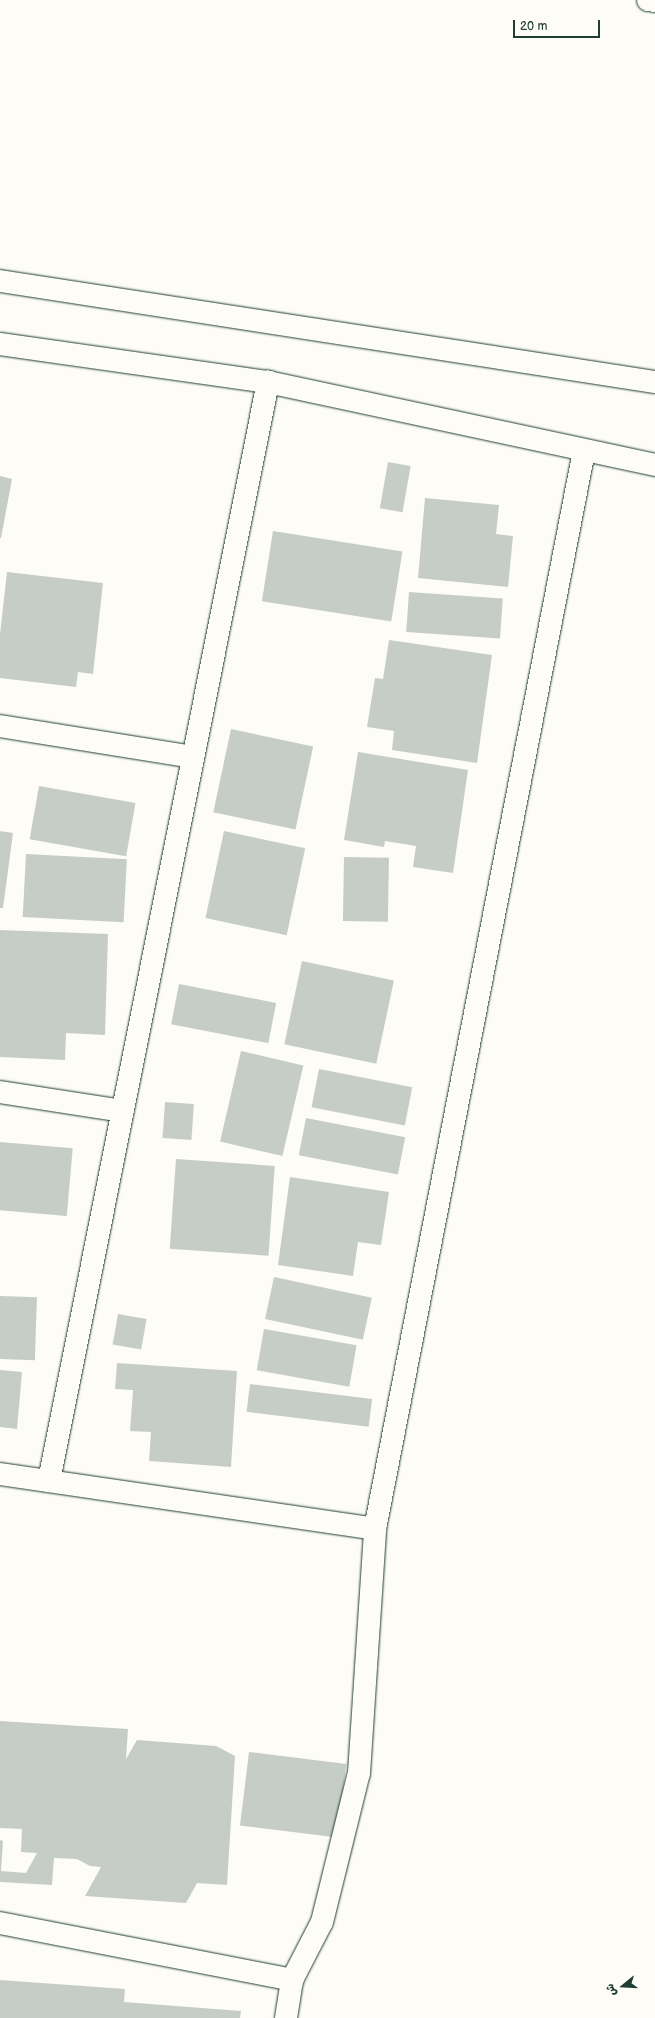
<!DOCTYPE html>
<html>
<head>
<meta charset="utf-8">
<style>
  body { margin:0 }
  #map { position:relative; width:655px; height:2018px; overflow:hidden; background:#fdfcf7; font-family:"Balsamiq Sans","Playpen Sans Arabic",sans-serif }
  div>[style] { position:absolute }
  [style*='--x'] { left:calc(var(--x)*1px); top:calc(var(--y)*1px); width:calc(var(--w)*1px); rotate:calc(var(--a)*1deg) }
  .building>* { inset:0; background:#c6cdc7; transform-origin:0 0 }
  .roads { filter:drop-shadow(0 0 1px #1f3d34) drop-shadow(0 0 1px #1f3d34) }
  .minor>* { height:22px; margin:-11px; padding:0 11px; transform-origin:11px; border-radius:11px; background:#fdfcf7 }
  span { translate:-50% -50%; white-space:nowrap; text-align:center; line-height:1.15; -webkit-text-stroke:3px #fdfcf7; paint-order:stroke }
  .north { position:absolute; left:603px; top:1966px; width:40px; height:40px; -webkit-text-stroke:3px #fdfcf7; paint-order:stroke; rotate:252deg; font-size:11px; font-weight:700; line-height:16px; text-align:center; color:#1f3d34 }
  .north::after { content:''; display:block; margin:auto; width:14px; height:18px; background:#1f3d34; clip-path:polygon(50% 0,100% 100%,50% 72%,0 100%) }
  .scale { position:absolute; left:513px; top:20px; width:87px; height:18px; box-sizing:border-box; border:2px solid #1f3d34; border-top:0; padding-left:5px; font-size:12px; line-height:14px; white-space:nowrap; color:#1f3d34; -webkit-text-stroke:3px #fdfcf7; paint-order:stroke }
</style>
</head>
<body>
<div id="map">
  <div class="building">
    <i style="left:388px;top:462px;width:23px;height:47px;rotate:10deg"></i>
    <i style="clip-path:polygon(0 476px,12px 479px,1px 538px,0 538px)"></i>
    <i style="clip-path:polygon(425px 498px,499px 505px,496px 534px,513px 536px,508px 587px,418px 578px)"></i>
    <i style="left:273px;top:531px;width:131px;height:71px;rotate:9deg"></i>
    <i style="clip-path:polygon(7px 572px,103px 583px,93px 674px,78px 672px,76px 687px,0 678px,0 634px)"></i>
    <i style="left:409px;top:592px;width:94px;height:40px;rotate:4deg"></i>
    <i style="clip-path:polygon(389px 640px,492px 655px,477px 763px,392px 750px,394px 731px,367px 727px,375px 678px,383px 679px)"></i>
    <i style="left:231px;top:729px;width:84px;height:85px;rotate:12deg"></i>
    <i style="clip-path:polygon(358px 752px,468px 770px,453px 873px,413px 867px,416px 846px,385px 841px,384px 847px,344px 840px)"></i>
    <i style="left:39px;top:786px;width:98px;height:54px;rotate:10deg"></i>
    <i style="clip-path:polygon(0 831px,13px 833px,3px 908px,0 908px)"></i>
    <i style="left:224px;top:831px;width:83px;height:89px;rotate:12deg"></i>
    <i style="left:26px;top:854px;width:101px;height:63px;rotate:3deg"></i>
    <i style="left:344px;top:857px;width:45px;height:64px;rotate:1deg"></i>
    <i style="clip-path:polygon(0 930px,108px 934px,105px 1035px,66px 1033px,65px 1060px,0 1057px)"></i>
    <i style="left:302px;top:961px;width:94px;height:85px;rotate:12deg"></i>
    <i style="left:179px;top:984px;width:99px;height:41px;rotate:11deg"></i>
    <i style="left:241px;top:1051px;width:64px;height:93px;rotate:13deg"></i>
    <i style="left:319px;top:1069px;width:95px;height:39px;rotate:11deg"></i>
    <i style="left:165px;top:1102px;width:29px;height:36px;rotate:4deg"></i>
    <i style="left:306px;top:1118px;width:101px;height:38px;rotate:11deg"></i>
    <i style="left:0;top:1142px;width:73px;height:68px;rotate:5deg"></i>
    <i style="left:176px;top:1159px;width:99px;height:90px;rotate:4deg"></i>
    <i style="clip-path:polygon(290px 1177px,389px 1192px,381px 1245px,358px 1242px,353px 1276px,278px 1265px)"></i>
    <i style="left:274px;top:1277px;width:100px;height:43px;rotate:12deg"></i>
    <i style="left:0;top:1296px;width:37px;height:63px;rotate:2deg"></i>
    <i style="left:118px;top:1314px;width:29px;height:31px;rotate:10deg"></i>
    <i style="left:264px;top:1329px;width:94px;height:42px;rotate:10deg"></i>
    <i style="clip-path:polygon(117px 1363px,237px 1371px,231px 1467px,149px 1461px,151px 1432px,130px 1431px,133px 1390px,115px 1389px)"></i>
    <i style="clip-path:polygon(0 1370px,22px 1372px,17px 1429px,0 1427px)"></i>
    <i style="left:250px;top:1384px;width:123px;height:28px;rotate:7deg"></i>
    <i style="clip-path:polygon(0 1721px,128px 1729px,126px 1759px,137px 1740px,216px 1746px,235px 1756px,227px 1885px,197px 1883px,186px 1903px,85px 1896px,101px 1867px,90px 1866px,77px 1859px,54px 1858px,52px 1885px,0 1882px,0 1840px,3px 1841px,1px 1871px,26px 1873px,37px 1853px,21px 1852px,22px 1829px,0 1828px)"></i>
    <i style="left:249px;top:1752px;width:98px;height:74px;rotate:7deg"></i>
    <i style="clip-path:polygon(0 1980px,125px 1989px,124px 2002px,241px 2011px,240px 2018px,0 2018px)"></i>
  </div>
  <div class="roads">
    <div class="minor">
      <i style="--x:648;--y:0;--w:7;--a:8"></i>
      <i style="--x:0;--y:281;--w:663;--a:8.77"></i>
      <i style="--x:0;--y:344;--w:271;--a:8.1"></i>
      <i style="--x:268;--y:382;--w:396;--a:12.1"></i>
      <i style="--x:0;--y:726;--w:195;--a:9.1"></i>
      <i style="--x:0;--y:1092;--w:124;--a:8.8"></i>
      <i style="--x:0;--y:1474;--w:379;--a:8.3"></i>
      <i style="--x:49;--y:1481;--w:1121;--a:-78.73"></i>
      <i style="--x:0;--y:1923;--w:298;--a:11"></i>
      <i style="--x:286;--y:2018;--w:38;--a:-81"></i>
      <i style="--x:292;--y:1980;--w:65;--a:-62.7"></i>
      <i style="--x:322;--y:1922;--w:154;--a:-76.1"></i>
      <i style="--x:359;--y:1773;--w:245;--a:-86.2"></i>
      <i style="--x:375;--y:1529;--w:1098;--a:-79.03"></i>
    </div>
  </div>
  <div class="north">ش</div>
  <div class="scale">20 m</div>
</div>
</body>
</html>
